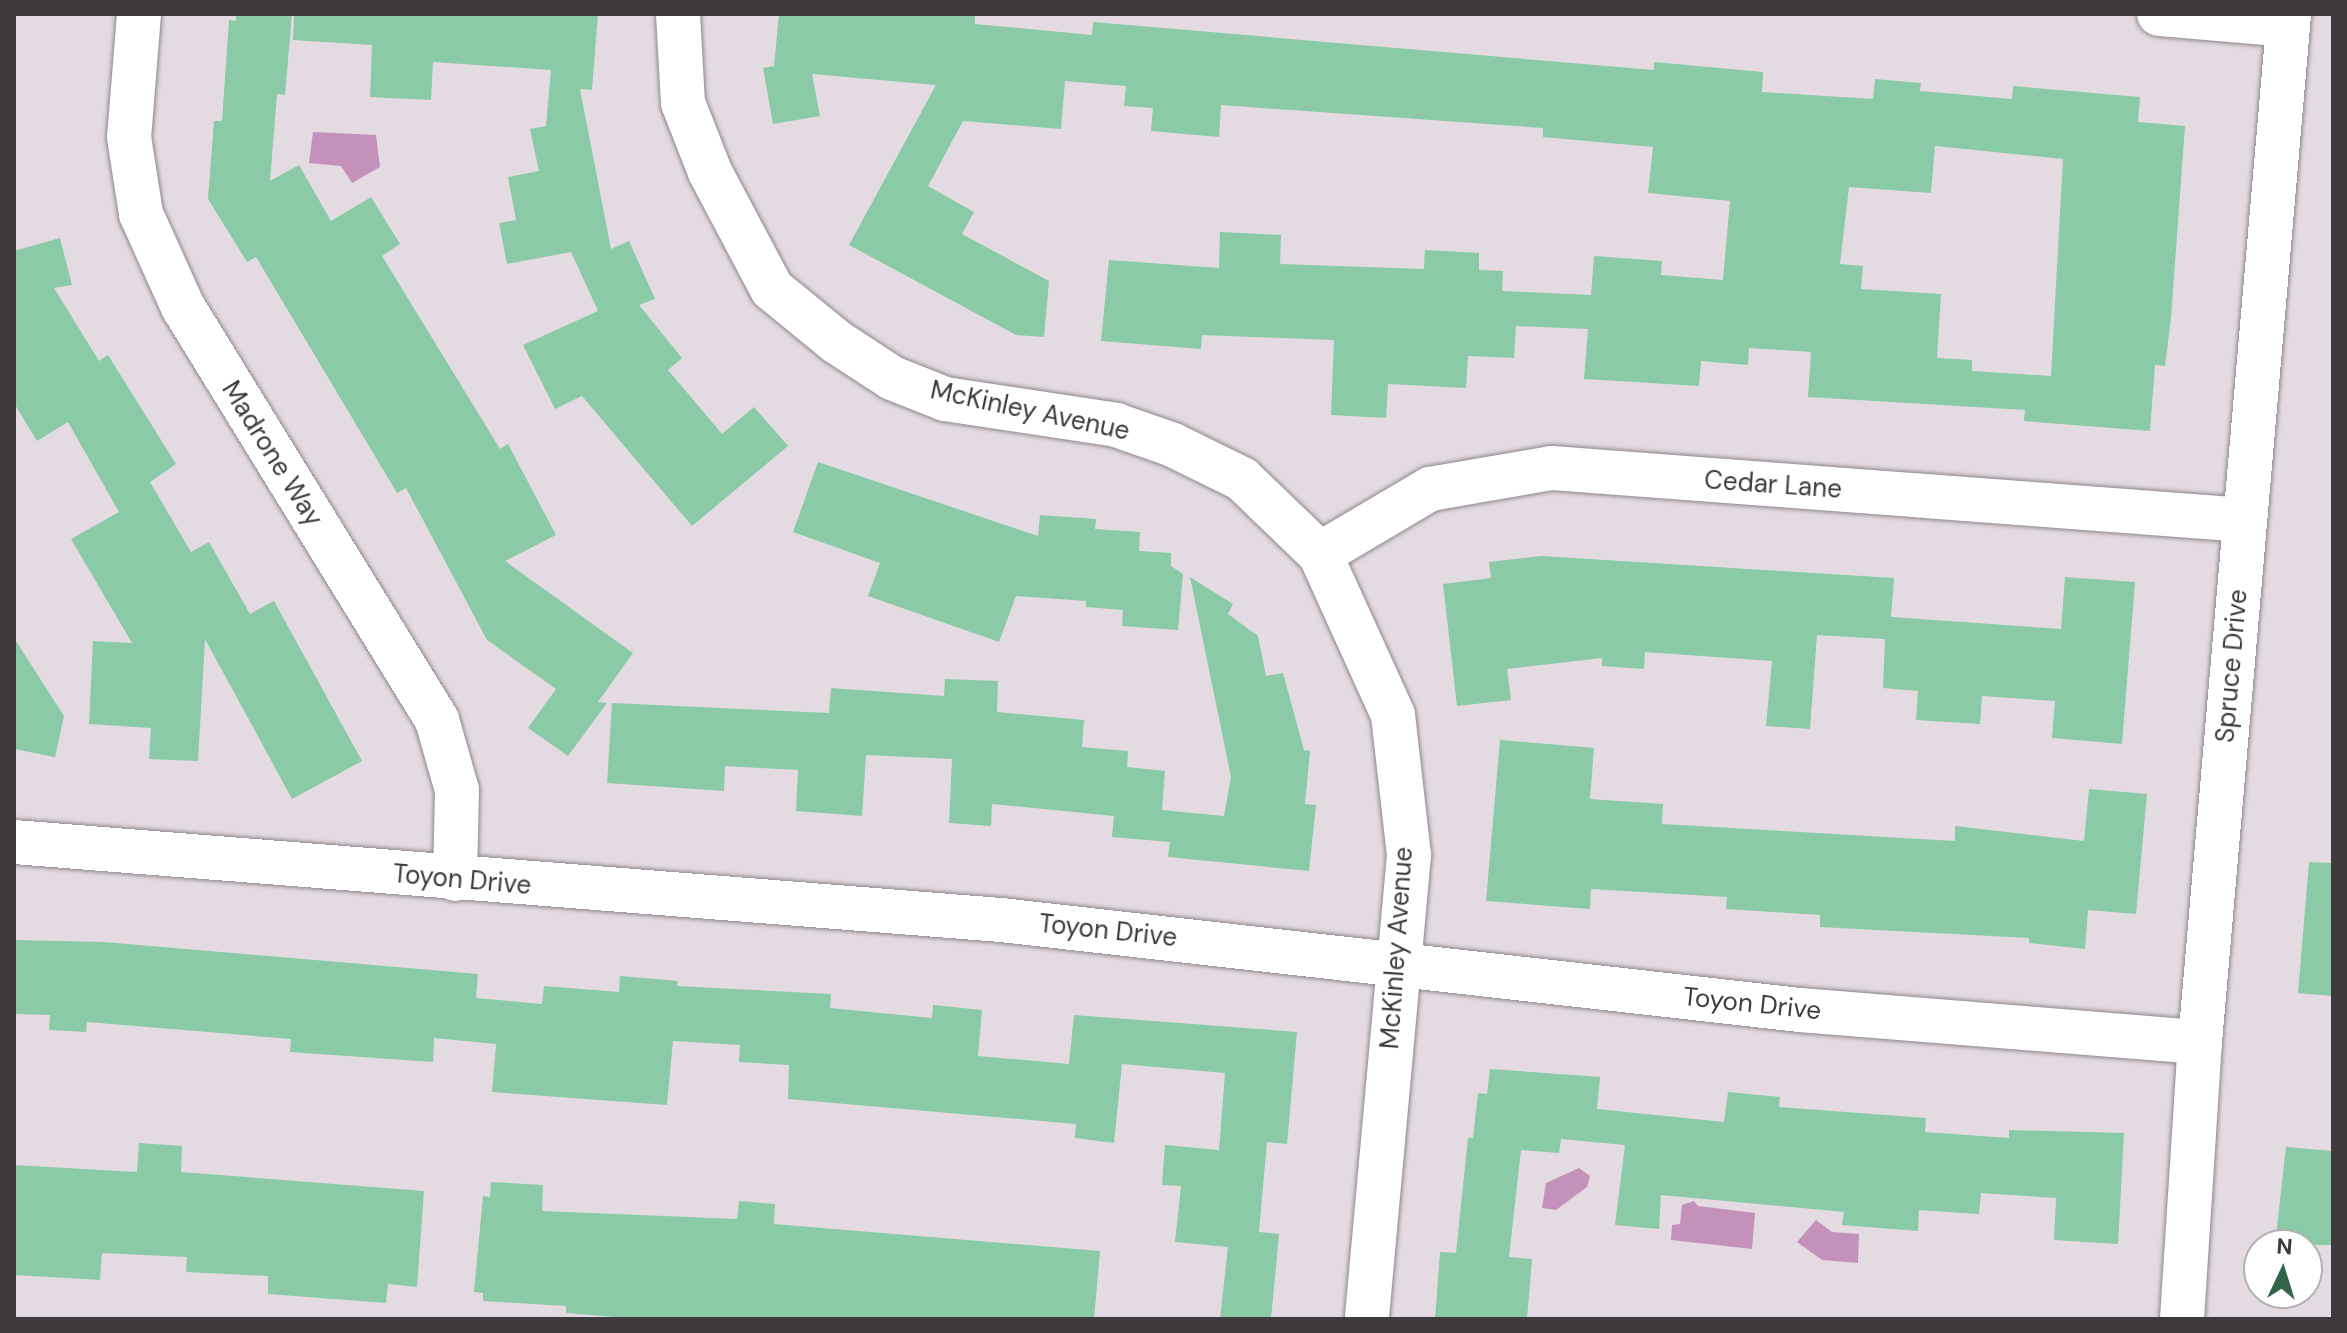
<!DOCTYPE html>
<html>
<head>
<meta charset="utf-8">
<style>
  body { margin:0 }
  #map { position:relative; width:2347px; height:1333px; overflow:hidden; background:#e4dbe2; font-family:"DM Sans",sans-serif }
  div>[style] { position:absolute }
  [style*='--x'] { left:calc(var(--x)*1px); top:calc(var(--y)*1px); width:calc(var(--w)*1px); rotate:calc(var(--a)*1deg) }
  .water>* { inset:0; background:#c491ba }
  .building>* { inset:0; background:#8acaa6 }
  .roads { filter:drop-shadow(0 0 2px #8e868c) drop-shadow(0 0 2px #8e868c) }
  .minor>* { height:44px; margin:-22px; padding:0 22px; transform-origin:22px; border-radius:22px; background:#fff }
  span { translate:-50% -50%; white-space:nowrap; text-align:center; line-height:1.15; -webkit-text-stroke:8px #fff; paint-order:stroke }
  .street-label { font-size:26px; color:#3e3a3d }
  .frame { position:absolute; inset:0; border:16px solid #3e3a3d; pointer-events:none }
  .north { position:absolute; left:2243px; top:1229px; width:80px; height:80px; box-sizing:border-box; background:#fff; border:2px solid #b2b0b1; border-radius:50%; rotate:4deg; font-size:22px; font-weight:700; line-height:32px; text-align:center; color:#3e3a3d }
  .north::after { content:''; display:block; margin:auto; width:28px; height:36px; background:#30654a; clip-path:polygon(50% 0,100% 100%,50% 72%,0 100%) }
</style>
</head>
<body>
<div id="map">
  <div class="water">
    <i style="clip-path:polygon(313px 132px,376px 135px,380px 167px,352px 183px,341px 166px,309px 163px)"></i>
    <i style="clip-path:polygon(1579px 1168px,1590px 1176px,1587px 1187px,1556px 1210px,1542px 1208px,1546px 1183px)"></i>
    <i style="clip-path:polygon(1694px 1201px,1698px 1206px,1755px 1213px,1752px 1249px,1671px 1240px,1672px 1225px,1680px 1224px,1682px 1205px)"></i>
    <i style="clip-path:polygon(1816px 1220px,1832px 1232px,1859px 1234px,1858px 1263px,1822px 1260px,1797px 1242px)"></i>
  </div>
  <div class="building">
    <i style="clip-path:polygon(236px 14px,292px 14px,285px 95px,277px 94px,270px 181px,299px 165px,331px 221px,371px 197px,400px 244px,382px 256px,500px 449px,508px 444px,556px 535px,505px 561px,633px 653px,598px 702px,607px 703px,568px 756px,528px 728px,556px 689px,487px 640px,406px 488px,397px 493px,256px 257px,247px 262px,208px 199px,214px 121px,222px 121px,229px 20px,236px 21px)"></i>
    <i style="clip-path:polygon(294px 14px,598px 14px,592px 90px,580px 89px,611px 249px,629px 241px,655px 299px,639px 305px,682px 358px,668px 370px,722px 434px,754px 407px,788px 446px,692px 526px,582px 396px,555px 409px,523px 345px,598px 311px,571px 252px,507px 264px,499px 223px,516px 220px,508px 177px,539px 171px,530px 129px,546px 126px,551px 70px,433px 62px,431px 100px,370px 97px,372px 45px,293px 40px)"></i>
    <i style="clip-path:polygon(evenodd,779px 14px,975px 14px,975px 24px,1092px 35px,1093px 22px,1654px 70px,1654px 62px,1763px 72px,1762px 92px,1873px 99px,1875px 79px,1921px 83px,1920px 91px,2012px 99px,2013px 86px,2140px 97px,2138px 122px,2185px 126px,2171px 318px,2165px 366px,2155px 365px,2150px 431px,2024px 421px,2025px 410px,1808px 397px,1811px 352px,1749px 348px,1748px 365px,1701px 361px,1699px 386px,1584px 379px,1588px 329px,1516px 326px,1514px 358px,1468px 356px,1466px 388px,1388px 384px,1386px 418px,1331px 415px,1334px 340px,1202px 335px,1201px 349px,1101px 341px,1109px 260px,1219px 268px,1220px 232px,1281px 235px,1280px 264px,1424px 269px,1425px 250px,1479px 253px,1479px 270px,1503px 271px,1502px 291px,1591px 295px,1594px 256px,1662px 261px,1661px 275px,1723px 280px,1730px 201px,1648px 193px,1653px 147px,1543px 137px,1543px 128px,1221px 105px,1219px 137px,1151px 131px,1153px 108px,1124px 106px,1126px 86px,1065px 81px,1061px 129px,963px 121px,928px 186px,974px 212px,962px 234px,1049px 281px,1044px 337px,1016px 335px,849px 245px,936px 85px,812px 74px,820px 116px,773px 124px,763px 68px,774px 66px,779px 14px,1935px 146px,2063px 159px,2051px 376px,1972px 371px,1972px 360px,1937px 358px,1941px 294px,1861px 289px,1863px 266px,1840px 264px,1849px 187px,1931px 193px,1935px 146px)"></i>
    <i style="clip-path:polygon(60px 238px,72px 285px,54px 288px,99px 361px,108px 355px,176px 464px,150px 482px,191px 552px,209px 542px,250px 614px,274px 601px,362px 761px,292px 799px,205px 639px,198px 761px,149px 759px,151px 728px,89px 724px,93px 641px,132px 643px,71px 539px,119px 512px,68px 422px,37px 441px,14px 403px,14px 251px)"></i>
    <i style="clip-path:polygon(818px 462px,1038px 536px,1040px 515px,1096px 519px,1095px 529px,1140px 532px,1139px 551px,1171px 553px,1171px 566px,1183px 574px,1178px 630px,1122px 626px,1123px 610px,1086px 607px,1086px 601px,1016px 596px,999px 642px,868px 596px,880px 563px,793px 532px)"></i>
    <i style="clip-path:polygon(1542px 556px,1894px 578px,1891px 617px,2061px 629px,2065px 577px,2135px 582px,2122px 744px,2052px 738px,2055px 701px,1982px 696px,1980px 724px,1916px 720px,1918px 691px,1883px 688px,1885px 639px,1817px 635px,1810px 729px,1766px 726px,1772px 661px,1645px 652px,1644px 669px,1602px 666px,1602px 658px,1507px 669px,1511px 700px,1457px 706px,1443px 584px,1491px 578px,1489px 562px)"></i>
    <i style="clip-path:polygon(1190px 577px,1233px 604px,1228px 614px,1258px 636px,1266px 676px,1283px 673px,1304px 750px,1310px 751px,1305px 804px,1316px 805px,1309px 871px,1168px 857px,1170px 842px,1112px 837px,1114px 816px,992px 804px,991px 826px,949px 823px,952px 759px,866px 755px,862px 816px,796px 811px,798px 770px,725px 766px,724px 791px,607px 783px,612px 703px,829px 713px,831px 688px,944px 696px,945px 679px,998px 681px,997px 712px,1084px 720px,1082px 747px,1128px 751px,1127px 767px,1165px 771px,1162px 810px,1224px 816px,1231px 777px)"></i>
    <i style="clip-path:polygon(14px 638px,64px 716px,55px 757px,14px 749px)"></i>
    <i style="clip-path:polygon(1500px 740px,1594px 748px,1590px 799px,1663px 804px,1662px 824px,1955px 841px,1955px 826px,2084px 841px,2089px 789px,2147px 794px,2136px 914px,2088px 910px,2085px 949px,2029px 943px,2029px 938px,1820px 927px,1820px 915px,1726px 909px,1727px 897px,1591px 889px,1590px 909px,1486px 901px)"></i>
    <i style="clip-path:polygon(2309px 862px,2333px 863px,2333px 996px,2298px 993px)"></i>
    <i style="clip-path:polygon(14px 940px,104px 942px,478px 974px,476px 998px,542px 1004px,544px 986px,619px 992px,620px 976px,678px 981px,677px 986px,831px 994px,830px 1008px,932px 1018px,933px 1005px,982px 1010px,978px 1056px,1069px 1064px,1074px 1015px,1297px 1032px,1287px 1144px,1267px 1142px,1259px 1232px,1279px 1234px,1271px 1319px,1220px 1319px,1228px 1247px,1175px 1242px,1181px 1186px,1162px 1185px,1165px 1145px,1219px 1150px,1225px 1073px,1122px 1064px,1114px 1143px,1075px 1138px,1076px 1124px,788px 1099px,789px 1065px,739px 1062px,740px 1045px,673px 1041px,667px 1105px,492px 1092px,496px 1044px,434px 1038px,433px 1062px,290px 1052px,291px 1039px,87px 1022px,86px 1032px,49px 1030px,50px 1015px,14px 1014px)"></i>
    <i style="clip-path:polygon(1490px 1069px,1600px 1077px,1597px 1109px,1724px 1122px,1728px 1092px,1780px 1097px,1779px 1107px,1926px 1118px,1925px 1132px,2009px 1138px,2009px 1130px,2124px 1133px,2118px 1244px,2054px 1240px,2056px 1198px,1981px 1193px,1979px 1214px,1919px 1210px,1918px 1231px,1842px 1225px,1844px 1212px,1661px 1195px,1659px 1229px,1615px 1225px,1625px 1145px,1561px 1139px,1559px 1153px,1521px 1150px,1509px 1257px,1532px 1259px,1527px 1319px,1435px 1319px,1440px 1252px,1456px 1253px,1468px 1138px,1473px 1138px,1478px 1093px,1487px 1094px)"></i>
    <i style="clip-path:polygon(139px 1143px,182px 1146px,181px 1172px,424px 1191px,417px 1287px,388px 1284px,386px 1303px,268px 1294px,268px 1276px,186px 1272px,187px 1257px,102px 1253px,100px 1280px,14px 1275px,14px 1165px,137px 1172px)"></i>
    <i style="clip-path:polygon(2286px 1147px,2333px 1151px,2333px 1245px,2275px 1245px)"></i>
    <i style="clip-path:polygon(491px 1182px,543px 1185px,542px 1211px,737px 1219px,739px 1201px,775px 1204px,774px 1224px,1100px 1251px,1094px 1319px,638px 1319px,566px 1313px,566px 1306px,483px 1301px,483px 1293px,474px 1292px,483px 1196px,490px 1197px)"></i>
  </div>
  <div class="roads">
    <div class="minor">
      <i style="--x:139;--y:14;--w:123;--a:94.6"></i>
      <i style="--x:129;--y:137;--w:78;--a:81.1"></i>
      <i style="--x:141;--y:214;--w:102;--a:65.7"></i>
      <i style="--x:183;--y:307;--w:485;--a:58.4"></i>
      <i style="--x:437;--y:720;--w:73;--a:74.1"></i>
      <i style="--x:457;--y:790;--w:89;--a:91.3"></i>
      <i style="--x:678;--y:14;--w:89;--a:86.8"></i>
      <i style="--x:683;--y:103;--w:74;--a:68.6"></i>
      <i style="--x:710;--y:172;--w:132;--a:62.1"></i>
      <i style="--x:772;--y:289;--w:84;--a:39.2"></i>
      <i style="--x:837;--y:342;--w:66;--a:33.2"></i>
      <i style="--x:892;--y:378;--w:57;--a:21.6"></i>
      <i style="--x:945;--y:399;--w:173;--a:8.6"></i>
      <i style="--x:1116;--y:425;--w:60;--a:19.3"></i>
      <i style="--x:1173;--y:445;--w:77;--a:26.2"></i>
      <i style="--x:1242;--y:479;--w:108;--a:43.9"></i>
      <i style="--x:1320;--y:554;--w:177;--a:65.6"></i>
      <i style="--x:1393;--y:715;--w:141;--a:83.5"></i>
      <i style="--x:1409;--y:855;--w:466;--a:95.2"></i>
      <i style="--x:2159;--y:14;--w:129;--a:4.9"></i>
      <i style="--x:1320;--y:554;--w:128;--a:-30.6"></i>
      <i style="--x:1430;--y:489;--w:124;--a:-9.8"></i>
      <i style="--x:1552;--y:468;--w:695;--a:4.29"></i>
      <i style="--x:14;--y:842;--w:990;--a:4.52"></i>
      <i style="--x:1001;--y:920;--w:804;--a:6.43"></i>
      <i style="--x:1800;--y:1010;--w:401;--a:4.6"></i>
      <i style="--x:2182;--y:1319;--w:278;--a:-86.3"></i>
      <i style="--x:2200;--y:1042;--w:1032;--a:-85.05"></i>
    </div>
  </div>
  <div class="street-label">
    <span style="left:1030px;top:411px;rotate:12deg">McKinley Avenue</span>
    <span style="left:272px;top:454px;rotate:58deg">Madrone Way</span>
    <span style="left:1773px;top:485px;rotate:4deg">Cedar Lane</span>
    <span style="left:2232px;top:666px;rotate:-85deg">Spruce Drive</span>
    <span style="left:462px;top:880px;rotate:5deg">Toyon Drive</span>
    <span style="left:1108px;top:931px;rotate:6deg">Toyon Drive</span>
    <span style="left:1397px;top:948px;rotate:-86deg">McKinley Avenue</span>
    <span style="left:1752px;top:1004px;rotate:6deg">Toyon Drive</span>
  </div>
  <div class="frame"></div>
  <div class="north">N</div>
</div>
</body>
</html>
